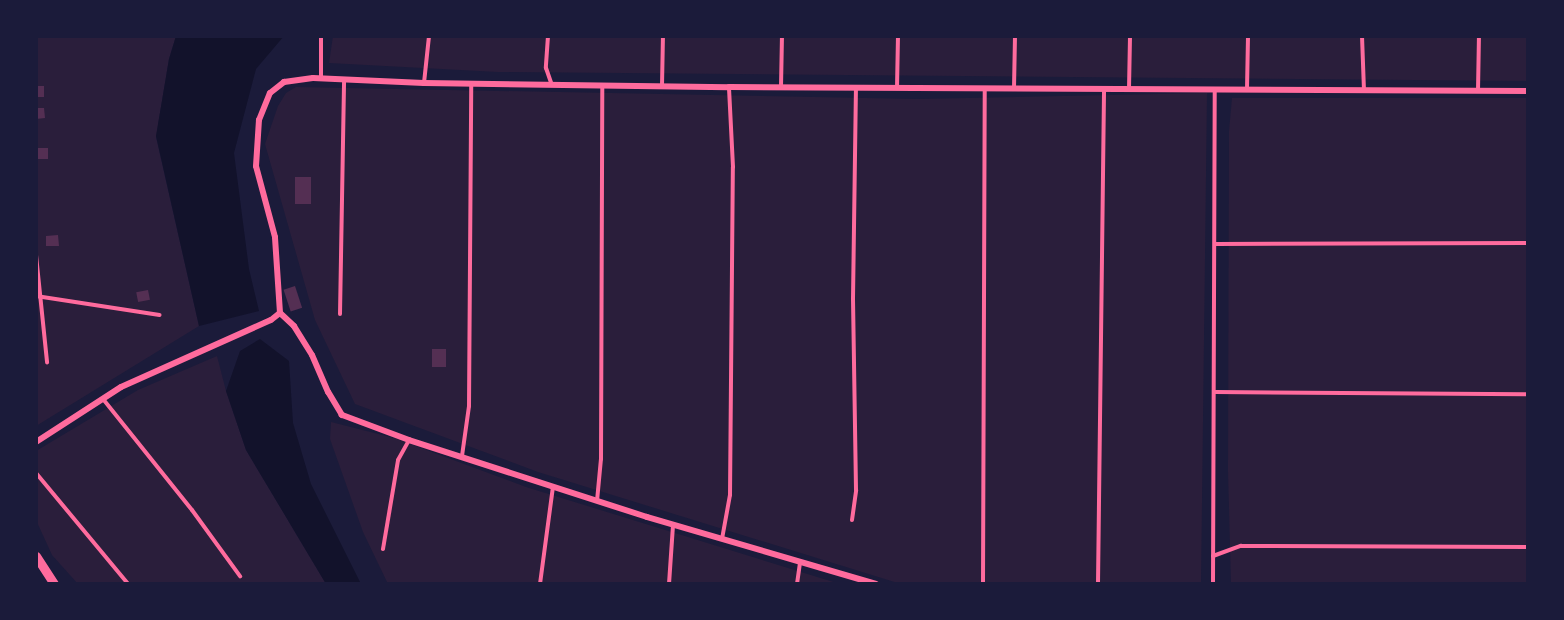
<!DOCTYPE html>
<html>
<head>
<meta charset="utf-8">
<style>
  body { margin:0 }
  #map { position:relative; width:1564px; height:620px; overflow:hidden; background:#1b1b3a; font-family:Inter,sans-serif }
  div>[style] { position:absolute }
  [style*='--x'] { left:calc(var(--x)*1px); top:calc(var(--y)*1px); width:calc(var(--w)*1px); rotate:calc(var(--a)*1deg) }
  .green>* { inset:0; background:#2a1e3b }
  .water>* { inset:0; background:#12122b }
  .building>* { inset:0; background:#542f53; transform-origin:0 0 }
  .service>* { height:4px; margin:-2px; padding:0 2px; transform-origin:2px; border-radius:2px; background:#ff6b9d }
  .minor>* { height:6px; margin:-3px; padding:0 3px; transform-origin:3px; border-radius:3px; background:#ff6b9d }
  .tertiary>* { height:9px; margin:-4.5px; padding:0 4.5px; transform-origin:4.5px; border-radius:4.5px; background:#ff6b9d }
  span { translate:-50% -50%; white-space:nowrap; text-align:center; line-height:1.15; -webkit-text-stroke:6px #1b1b3a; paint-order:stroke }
  .frame { position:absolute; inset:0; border:38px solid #1b1b3a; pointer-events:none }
</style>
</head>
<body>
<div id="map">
  <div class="green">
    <i style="clip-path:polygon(36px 36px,176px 36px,169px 59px,156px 137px,199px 326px,36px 426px)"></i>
    <i style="clip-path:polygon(333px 36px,1528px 36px,1528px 81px,498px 72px,329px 63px)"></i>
    <i style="clip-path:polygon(296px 87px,917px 99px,1207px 93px,1201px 584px,901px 584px,538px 472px,355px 404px,315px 320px,265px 144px,278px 106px,286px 93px)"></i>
    <i style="clip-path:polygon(1232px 98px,1528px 98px,1528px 584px,1231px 584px,1228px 471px,1229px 131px)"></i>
    <i style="clip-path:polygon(217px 356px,226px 391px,246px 450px,326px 584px,78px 584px,52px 555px,36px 520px,36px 451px,138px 390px)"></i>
    <i style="clip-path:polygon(331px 422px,394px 438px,526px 487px,840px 584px,388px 584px,363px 532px,330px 439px)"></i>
  </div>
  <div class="water">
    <i style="clip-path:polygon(176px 36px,284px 36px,256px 69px,234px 153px,249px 269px,259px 311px,199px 326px,156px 136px,169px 59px)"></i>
    <i style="clip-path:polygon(260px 339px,289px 361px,293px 423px,311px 484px,361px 584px,326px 584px,246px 450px,226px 391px,240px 351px)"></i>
  </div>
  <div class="building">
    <i style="left:44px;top:86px;width:11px;height:8px;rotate:90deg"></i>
    <i style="clip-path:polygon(36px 108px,44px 108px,45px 118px,36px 119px)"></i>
    <i style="left:36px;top:148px;width:12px;height:11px"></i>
    <i style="left:311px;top:177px;width:27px;height:16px;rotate:90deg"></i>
    <i style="clip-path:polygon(58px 235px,59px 246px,46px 246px,46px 236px)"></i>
    <i style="left:295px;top:286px;width:23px;height:12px;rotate:72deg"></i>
    <i style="left:148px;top:290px;width:10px;height:12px;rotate:79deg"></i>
    <i style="left:432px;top:349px;width:14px;height:18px"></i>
  </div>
  <div class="service">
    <i style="--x:321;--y:36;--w:43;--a:90"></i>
    <i style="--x:548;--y:36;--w:32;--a:94"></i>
    <i style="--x:546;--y:68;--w:18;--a:71"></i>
    <i style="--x:1362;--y:36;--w:54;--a:87.9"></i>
    <i style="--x:424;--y:83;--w:47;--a:-83.9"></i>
    <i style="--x:662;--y:86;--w:50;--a:-88.9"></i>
    <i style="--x:781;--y:87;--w:51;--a:-88.9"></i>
    <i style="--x:897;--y:88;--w:52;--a:-88.9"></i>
    <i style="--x:1014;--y:88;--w:52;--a:-88.9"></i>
    <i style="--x:1129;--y:89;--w:53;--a:-88.9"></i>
    <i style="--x:1247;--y:89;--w:53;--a:-88.9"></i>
    <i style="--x:1478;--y:91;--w:55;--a:-89"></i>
    <i style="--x:1216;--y:244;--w:312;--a:-0.2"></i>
    <i style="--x:36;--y:255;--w:108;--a:84.1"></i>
    <i style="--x:36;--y:296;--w:125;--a:8.7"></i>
    <i style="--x:340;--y:314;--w:234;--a:-89"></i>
    <i style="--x:1215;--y:392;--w:313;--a:0.4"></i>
    <i style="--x:103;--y:399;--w:142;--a:51.3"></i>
    <i style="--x:192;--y:510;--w:82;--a:54"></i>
    <i style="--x:462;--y:456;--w:50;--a:-82"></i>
    <i style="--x:469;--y:406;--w:322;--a:-89.6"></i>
    <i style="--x:36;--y:473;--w:144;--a:50.3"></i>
    <i style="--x:597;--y:501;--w:42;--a:-84.6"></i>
    <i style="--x:601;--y:459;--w:373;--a:-89.8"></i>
    <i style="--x:852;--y:520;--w:30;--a:-82"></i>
    <i style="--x:856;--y:490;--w:191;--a:-90.9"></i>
    <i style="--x:853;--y:299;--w:211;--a:-89.2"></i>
    <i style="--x:722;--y:539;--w:45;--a:-79.7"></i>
    <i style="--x:730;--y:495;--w:328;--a:-89.5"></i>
    <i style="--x:733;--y:167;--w:80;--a:-92.9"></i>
    <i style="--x:383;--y:549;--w:90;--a:-80.4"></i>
    <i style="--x:398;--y:460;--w:23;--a:-61"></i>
    <i style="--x:1213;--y:556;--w:30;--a:-20"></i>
    <i style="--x:1241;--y:546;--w:287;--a:0.2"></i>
    <i style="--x:540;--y:584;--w:98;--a:-82.4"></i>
    <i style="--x:669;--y:584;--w:59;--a:-86.1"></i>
    <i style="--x:797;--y:584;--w:21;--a:-82"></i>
    <i style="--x:983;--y:584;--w:496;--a:-89.8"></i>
    <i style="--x:1098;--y:584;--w:495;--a:-89.3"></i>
    <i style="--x:1213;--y:584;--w:494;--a:-89.8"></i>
  </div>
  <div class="minor">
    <i style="--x:36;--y:442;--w:101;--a:-32.9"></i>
    <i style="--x:121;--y:387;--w:164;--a:-24.1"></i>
    <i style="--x:271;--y:320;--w:11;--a:-38"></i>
    <i style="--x:876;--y:584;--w:239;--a:-163.7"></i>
    <i style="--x:647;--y:517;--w:250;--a:-162.1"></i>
    <i style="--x:409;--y:440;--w:72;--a:-159.5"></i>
    <i style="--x:342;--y:415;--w:27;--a:-121"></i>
    <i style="--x:328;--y:392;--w:40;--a:-113.4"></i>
    <i style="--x:312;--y:355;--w:34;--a:-122"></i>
    <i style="--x:294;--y:326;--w:19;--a:-137"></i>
    <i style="--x:280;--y:313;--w:76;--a:-93.8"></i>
    <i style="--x:275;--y:237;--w:73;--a:-105"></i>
    <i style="--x:256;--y:166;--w:46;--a:-86.3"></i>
    <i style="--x:259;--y:120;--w:29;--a:-68"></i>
    <i style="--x:270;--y:93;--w:18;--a:-38"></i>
    <i style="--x:284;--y:82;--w:29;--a:-8"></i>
    <i style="--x:313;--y:78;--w:111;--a:2.6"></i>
    <i style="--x:424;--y:83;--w:305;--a:0.8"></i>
    <i style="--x:729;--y:87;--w:799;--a:0.29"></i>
  </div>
  <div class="tertiary">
    <i style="--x:36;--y:556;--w:33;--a:57"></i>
  </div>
  <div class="frame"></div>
</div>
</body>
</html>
